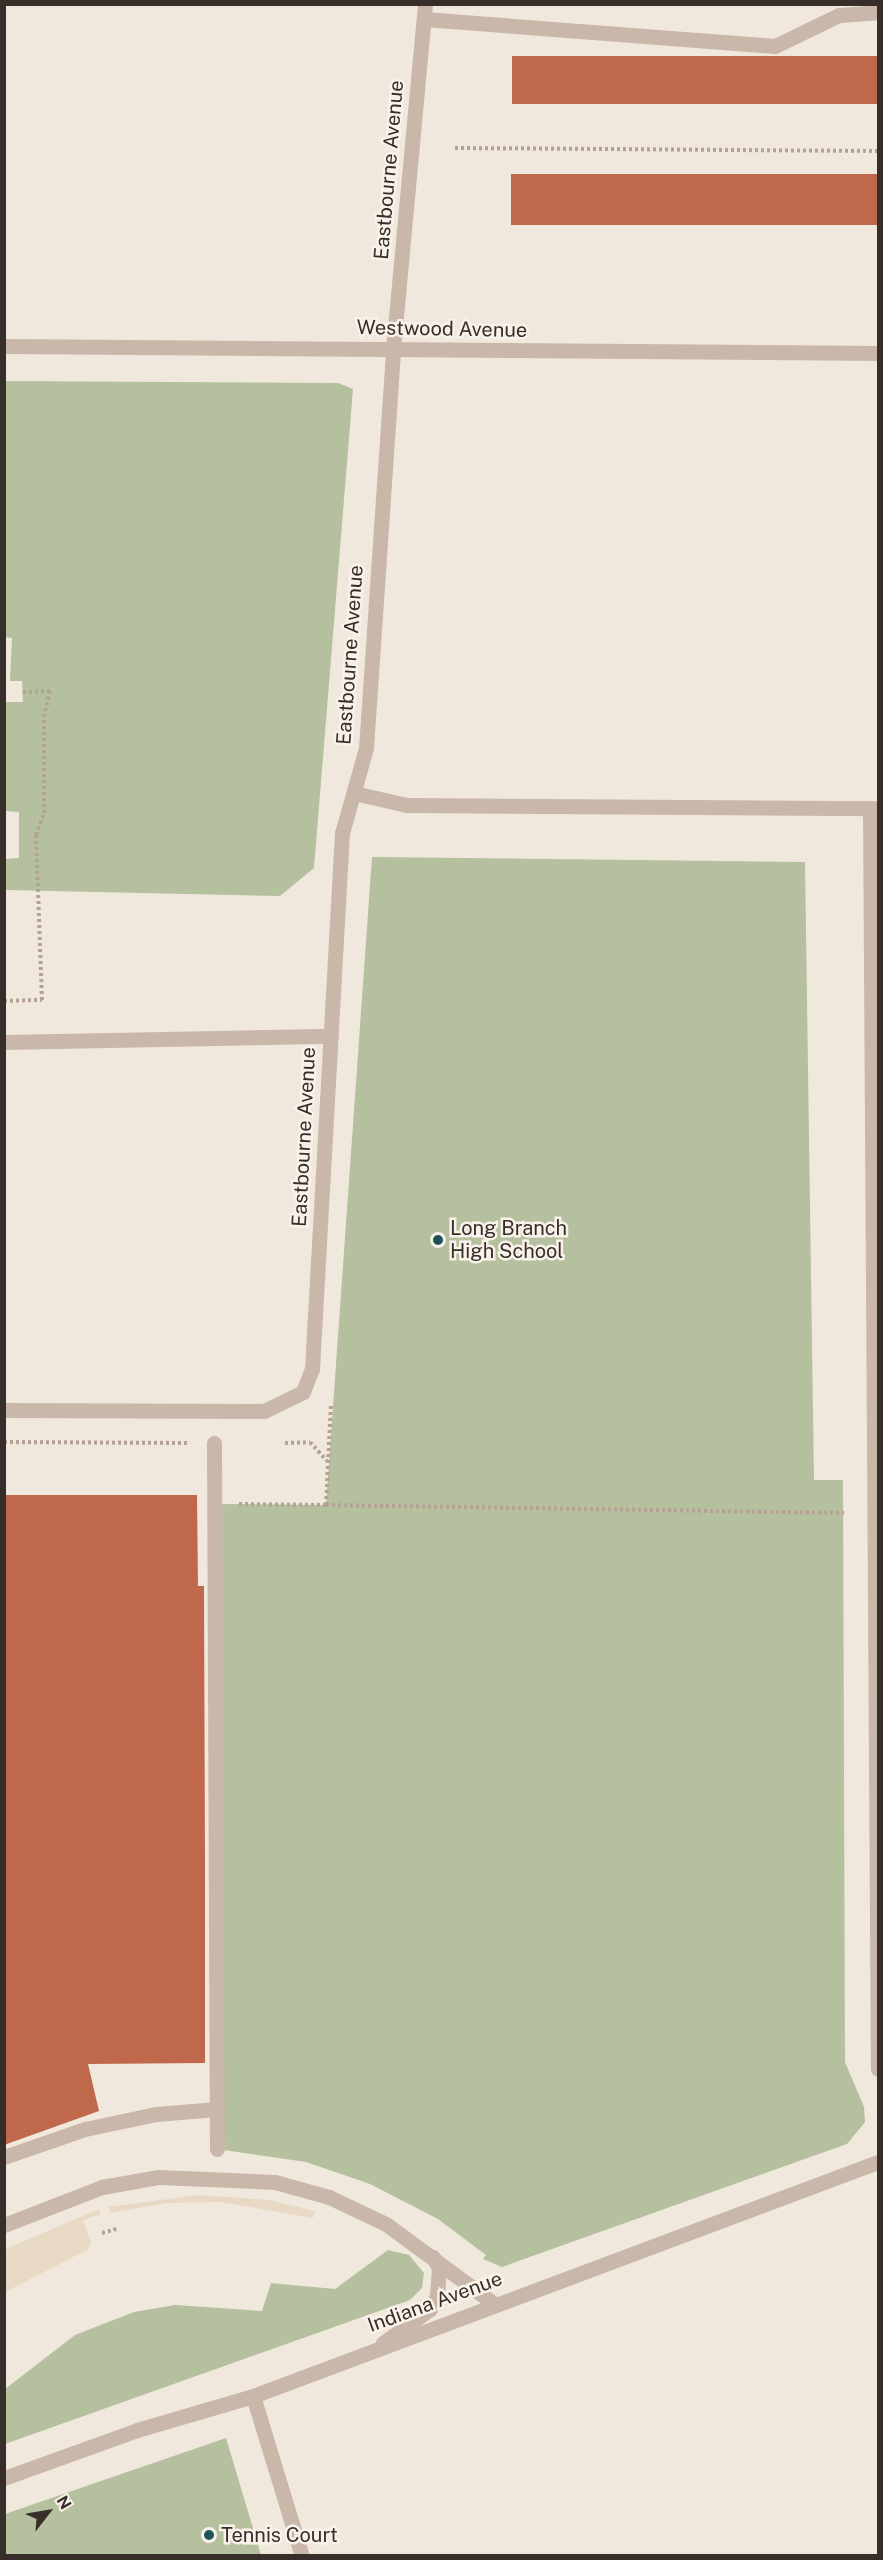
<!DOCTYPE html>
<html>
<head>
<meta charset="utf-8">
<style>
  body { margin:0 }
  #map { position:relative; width:883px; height:2560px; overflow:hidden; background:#f1e8dd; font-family:"Public Sans",sans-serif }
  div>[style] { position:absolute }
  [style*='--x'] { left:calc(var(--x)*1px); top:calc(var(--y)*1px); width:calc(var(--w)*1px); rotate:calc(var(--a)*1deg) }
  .green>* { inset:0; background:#b4c09e }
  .plaza>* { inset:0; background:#e8d9c5 }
  .building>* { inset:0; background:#c0684c; transform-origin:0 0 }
  .path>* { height:4px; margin-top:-2px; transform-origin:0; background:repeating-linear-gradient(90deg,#b5a294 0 3px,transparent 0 6px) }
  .service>* { height:15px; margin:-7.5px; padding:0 7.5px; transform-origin:7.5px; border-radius:7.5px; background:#c9b8aa }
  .pedestrian>* { height:15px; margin:-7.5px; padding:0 7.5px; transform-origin:7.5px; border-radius:7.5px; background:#c9b8aa }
  .minor>* { height:15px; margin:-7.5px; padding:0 7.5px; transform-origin:7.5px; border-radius:7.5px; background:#c9b8aa }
  .tertiary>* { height:15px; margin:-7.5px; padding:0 7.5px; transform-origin:7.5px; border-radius:7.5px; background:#c9b8aa }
  .dots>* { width:16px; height:16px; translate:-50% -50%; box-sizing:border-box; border:3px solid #f9f2ea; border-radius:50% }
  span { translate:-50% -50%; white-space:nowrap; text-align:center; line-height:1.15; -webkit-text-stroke:5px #f9f2ea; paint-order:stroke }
  .street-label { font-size:20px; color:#372d29 }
  .poi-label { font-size:20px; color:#372d29 }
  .left { translate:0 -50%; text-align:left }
  .frame { position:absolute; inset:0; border:6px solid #372d29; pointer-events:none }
  .north { position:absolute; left:18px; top:2482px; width:60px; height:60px; -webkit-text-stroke:4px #f9f2ea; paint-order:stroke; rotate:59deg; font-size:16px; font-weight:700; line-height:24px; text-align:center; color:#372d29 }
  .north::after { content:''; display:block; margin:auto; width:21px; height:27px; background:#372d29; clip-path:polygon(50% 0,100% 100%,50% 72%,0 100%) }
</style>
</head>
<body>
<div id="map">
  <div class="green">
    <i style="clip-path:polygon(5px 381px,338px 383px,353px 389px,314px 868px,280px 896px,5px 890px,5px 859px,19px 858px,19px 812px,5px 811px,5px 702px,23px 702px,22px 681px,10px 681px,12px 638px,5px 637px)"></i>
    <i style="clip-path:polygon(372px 857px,805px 862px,814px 1480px,843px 1480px,845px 2062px,864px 2107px,865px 2122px,847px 2144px,502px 2267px,483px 2259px,486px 2255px,438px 2219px,370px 2184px,306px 2162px,217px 2149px,215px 1504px,326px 1505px)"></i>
    <i style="clip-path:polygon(388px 2250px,409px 2255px,424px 2273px,422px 2288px,410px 2300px,5px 2444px,5px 2389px,75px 2335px,134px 2312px,175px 2305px,262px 2311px,271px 2283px,335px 2289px)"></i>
    <i style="clip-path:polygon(226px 2438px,261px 2555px,5px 2555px,5px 2514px)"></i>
  </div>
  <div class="plaza">
    <i style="clip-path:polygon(198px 2195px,269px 2200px,315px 2211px,313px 2218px,221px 2202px,167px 2203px,111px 2213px,108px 2207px)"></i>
    <i style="clip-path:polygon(99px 2209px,101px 2214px,83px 2220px,91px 2243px,87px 2250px,5px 2292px,5px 2249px)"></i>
  </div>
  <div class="building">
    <i style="left:879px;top:56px;width:48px;height:367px;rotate:90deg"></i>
    <i style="left:879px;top:174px;width:51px;height:368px;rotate:90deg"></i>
    <i style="clip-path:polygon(4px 1495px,197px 1495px,198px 1586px,204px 1586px,205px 1857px,205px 2063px,88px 2064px,99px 2111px,4px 2145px)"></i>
  </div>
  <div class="path">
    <i style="--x:455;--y:148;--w:423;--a:0.4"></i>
    <i style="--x:4;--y:1001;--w:38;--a:-2"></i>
    <i style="--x:42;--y:1000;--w:165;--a:-92.1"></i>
    <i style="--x:36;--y:835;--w:23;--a:-70"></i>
    <i style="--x:44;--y:813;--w:96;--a:-90"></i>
    <i style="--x:44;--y:717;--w:27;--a:-77"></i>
    <i style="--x:50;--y:691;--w:28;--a:178"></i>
    <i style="--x:4;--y:1442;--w:183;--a:0.3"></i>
    <i style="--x:285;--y:1443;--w:25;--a:-2"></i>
    <i style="--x:310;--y:1442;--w:25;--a:48"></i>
    <i style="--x:239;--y:1504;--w:87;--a:0.7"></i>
    <i style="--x:326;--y:1505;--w:101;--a:-87.2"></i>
    <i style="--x:326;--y:1505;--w:518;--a:0.88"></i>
    <i style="--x:102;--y:2233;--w:15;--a:-16"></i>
  </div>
  <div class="service">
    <i style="--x:354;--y:793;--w:54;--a:12.8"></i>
    <i style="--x:407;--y:805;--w:471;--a:0.4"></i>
    <i style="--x:870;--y:808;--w:1261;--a:89.64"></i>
    <i style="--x:4;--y:2225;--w:105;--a:-21.2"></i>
    <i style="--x:102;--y:2187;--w:57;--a:-10.1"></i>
    <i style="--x:158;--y:2177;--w:117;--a:2.4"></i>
    <i style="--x:275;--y:2182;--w:56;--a:15.5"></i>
    <i style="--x:329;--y:2197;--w:63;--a:25.3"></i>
    <i style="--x:386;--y:2224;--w:133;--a:36.4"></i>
    <i style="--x:383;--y:2343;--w:58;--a:-35.9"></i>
    <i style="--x:430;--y:2309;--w:15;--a:-62"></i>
    <i style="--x:437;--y:2296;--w:28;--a:-86"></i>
    <i style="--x:439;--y:2268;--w:13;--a:-119"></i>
  </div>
  <div class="pedestrian">
    <i style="--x:214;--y:1443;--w:706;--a:89.76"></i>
    <i style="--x:4;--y:2157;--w:86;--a:-19.1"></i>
    <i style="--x:85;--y:2129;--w:73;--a:-11.9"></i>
    <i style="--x:156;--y:2114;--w:61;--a:-4.7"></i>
  </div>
  <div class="minor">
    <i style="--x:424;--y:19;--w:352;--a:4.4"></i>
    <i style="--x:775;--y:46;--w:71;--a:-25.8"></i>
    <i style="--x:839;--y:15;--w:39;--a:-4"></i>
    <i style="--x:4;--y:1042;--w:327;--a:-1.1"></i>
    <i style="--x:4;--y:1410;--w:260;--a:0.2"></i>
    <i style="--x:264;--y:1411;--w:43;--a:-26"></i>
    <i style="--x:303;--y:1392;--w:25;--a:-69"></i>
    <i style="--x:312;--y:1369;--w:537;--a:-86.8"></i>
    <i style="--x:342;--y:833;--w:88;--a:-74.2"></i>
    <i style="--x:366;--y:748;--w:400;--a:-86.1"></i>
    <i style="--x:393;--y:349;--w:346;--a:-84.7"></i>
    <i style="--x:253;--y:2396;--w:167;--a:73"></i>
    <i style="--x:4;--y:2478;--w:141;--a:-19.8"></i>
    <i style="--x:137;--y:2430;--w:121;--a:-16.3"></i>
    <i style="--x:253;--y:2396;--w:667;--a:-20.53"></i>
  </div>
  <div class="tertiary">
    <i style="--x:4;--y:346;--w:874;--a:0.46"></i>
  </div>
  <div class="dots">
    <i style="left:438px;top:1240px;background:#205356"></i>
    <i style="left:209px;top:2535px;background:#205356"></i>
  </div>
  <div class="street-label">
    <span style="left:389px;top:170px;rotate:-85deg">Eastbourne Avenue</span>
    <span style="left:442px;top:329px;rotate:1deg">Westwood Avenue</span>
    <span style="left:350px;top:655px;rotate:-86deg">Eastbourne Avenue</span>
    <span style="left:304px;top:1137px;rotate:-87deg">Eastbourne Avenue</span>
    <span style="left:435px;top:2302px;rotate:-20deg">Indiana Avenue</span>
  </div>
  <div class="poi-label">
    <span class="left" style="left:450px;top:1240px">Long Branch<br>High School</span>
    <span class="left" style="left:221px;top:2535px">Tennis Court</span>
  </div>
  <div class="frame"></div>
  <div class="north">N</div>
</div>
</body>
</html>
